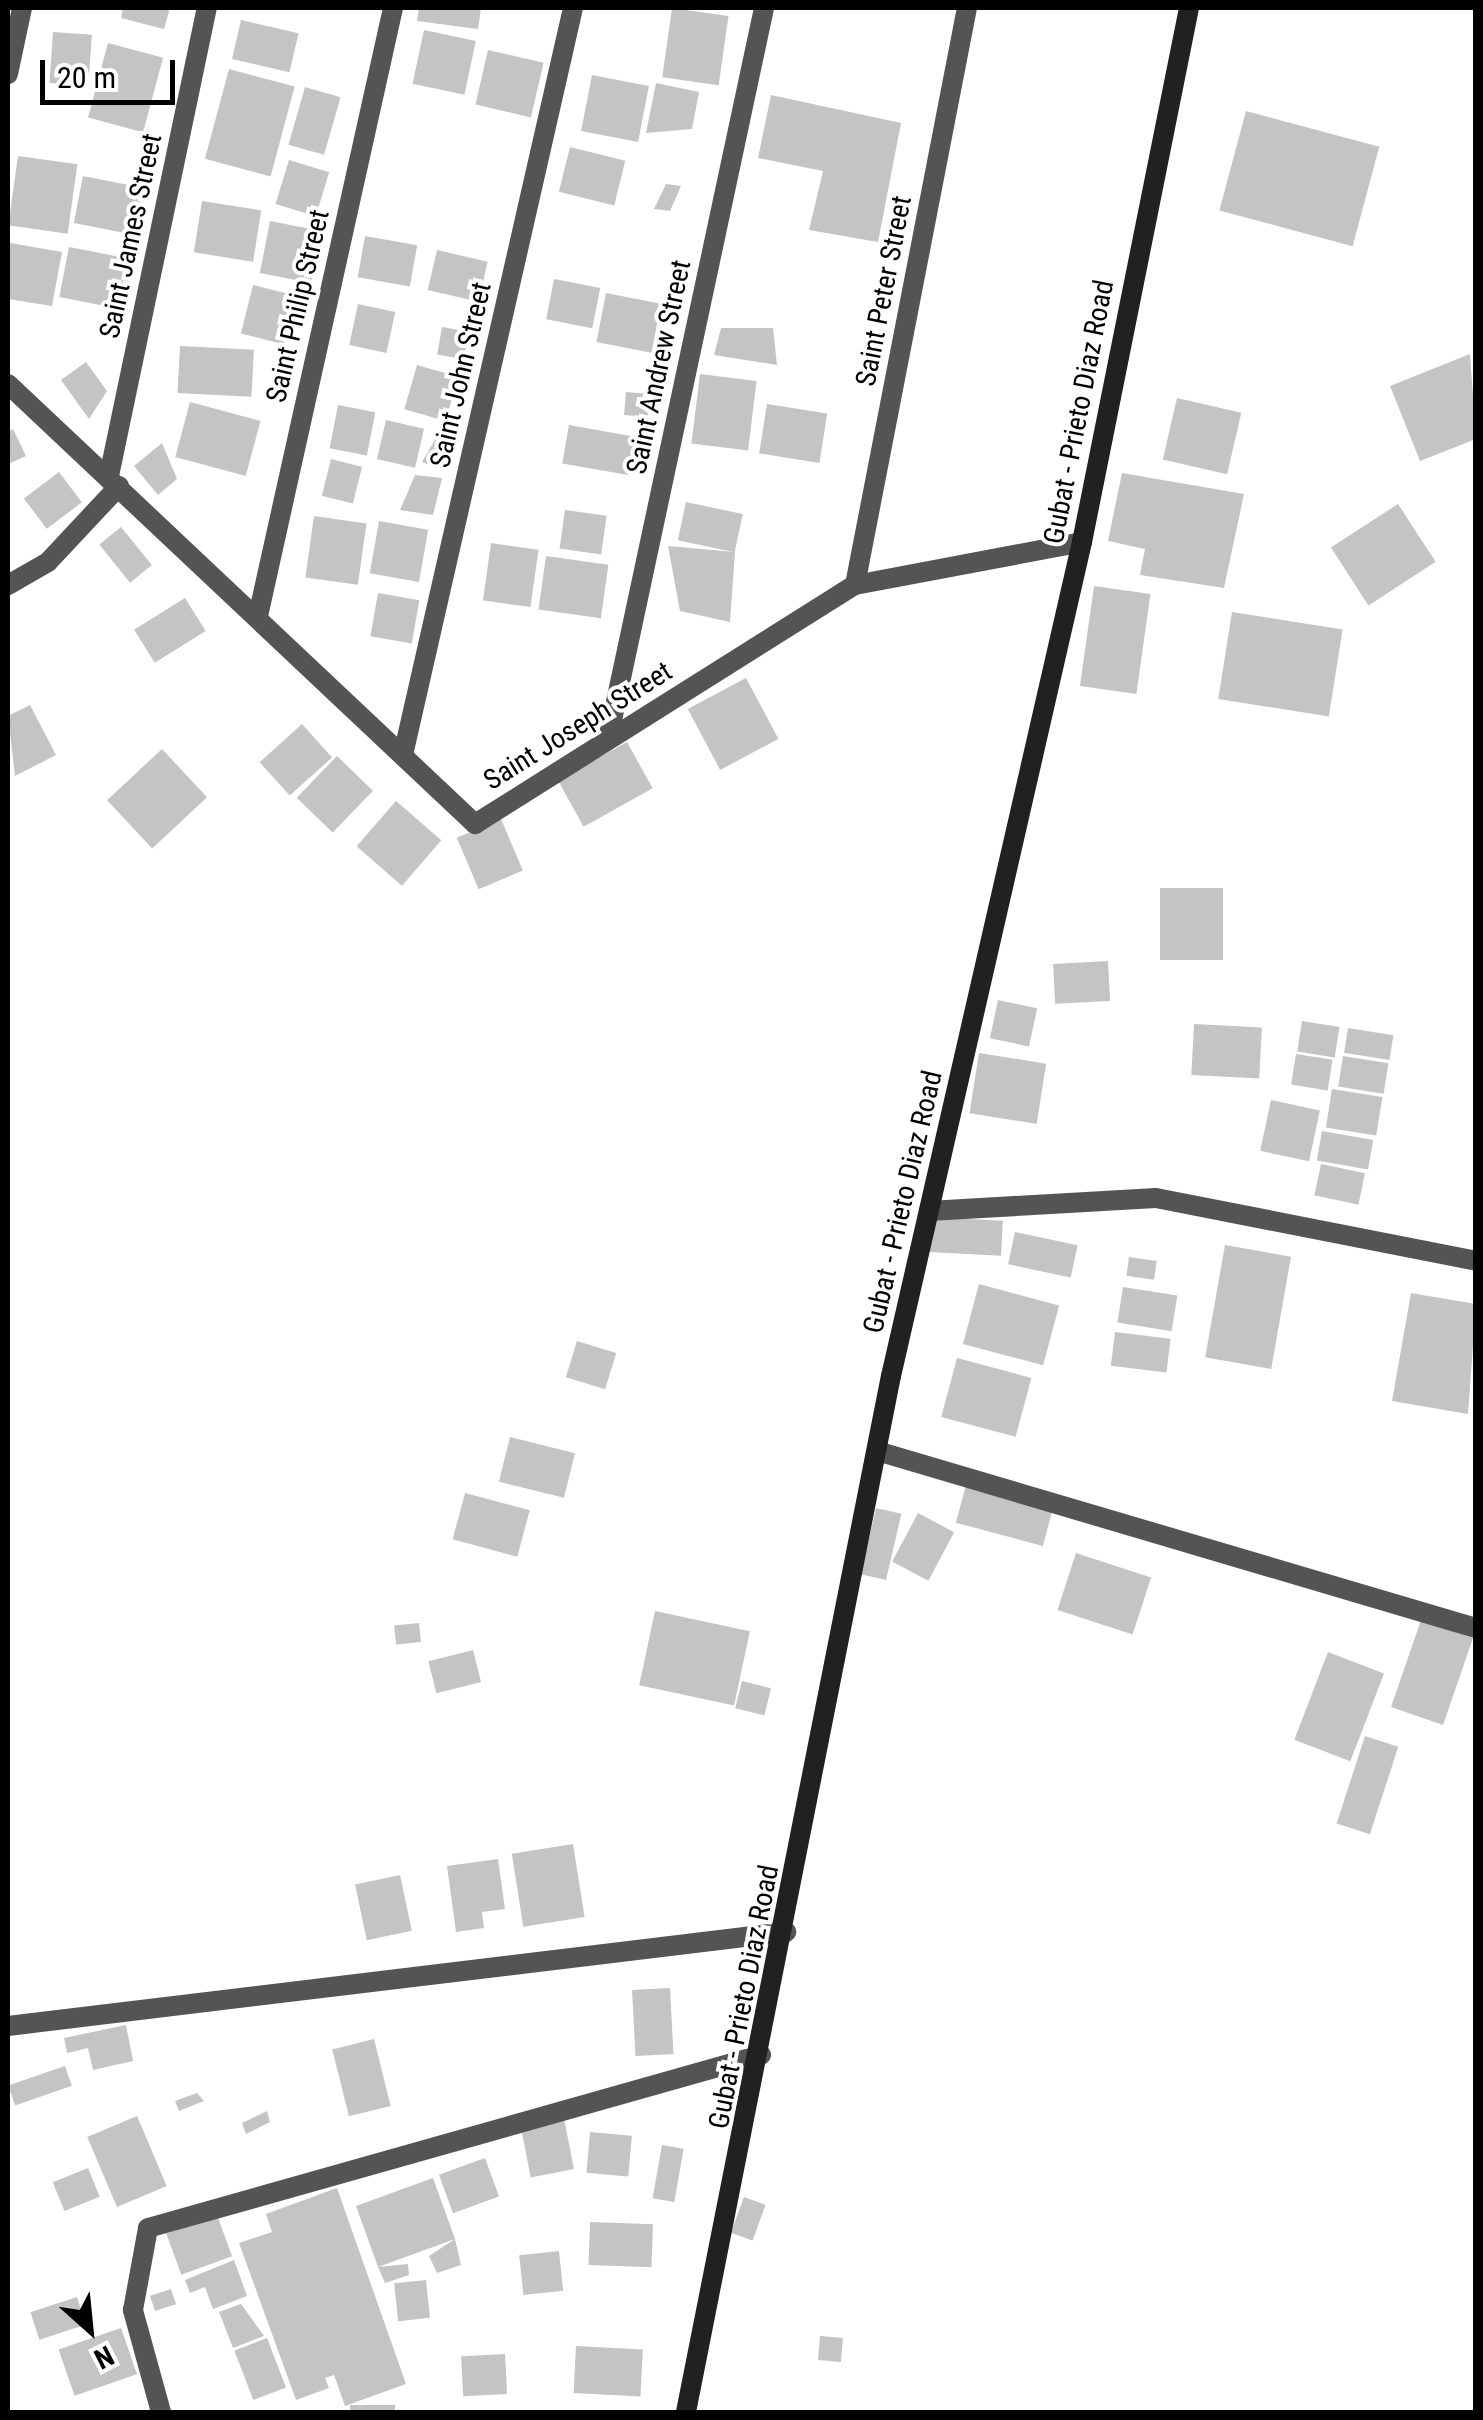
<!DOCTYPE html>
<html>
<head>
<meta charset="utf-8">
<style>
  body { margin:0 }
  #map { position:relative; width:1483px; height:2420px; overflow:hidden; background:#fff; font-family:"Roboto Condensed",sans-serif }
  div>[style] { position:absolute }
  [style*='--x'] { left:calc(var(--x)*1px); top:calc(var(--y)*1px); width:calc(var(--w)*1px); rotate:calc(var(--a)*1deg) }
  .building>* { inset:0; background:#c4c4c4; transform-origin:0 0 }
  .minor>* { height:20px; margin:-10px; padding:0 10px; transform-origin:10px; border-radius:10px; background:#545454 }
  .secondary>* { height:20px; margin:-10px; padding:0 10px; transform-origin:10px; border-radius:10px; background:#212121 }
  span { translate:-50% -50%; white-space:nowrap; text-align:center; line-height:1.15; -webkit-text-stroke:8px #fff; paint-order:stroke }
  .street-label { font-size:28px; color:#000 }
  .frame { position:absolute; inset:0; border:10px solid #000; pointer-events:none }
  .north { position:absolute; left:40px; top:2280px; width:100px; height:100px; -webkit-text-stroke:8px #fff; paint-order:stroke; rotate:153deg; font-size:28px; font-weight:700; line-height:40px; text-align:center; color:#000 }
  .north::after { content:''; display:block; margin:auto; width:35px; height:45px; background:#000; clip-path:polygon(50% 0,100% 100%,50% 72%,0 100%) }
  .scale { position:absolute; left:40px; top:60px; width:135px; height:45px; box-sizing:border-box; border:5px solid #000; border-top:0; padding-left:12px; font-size:30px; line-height:35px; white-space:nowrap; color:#000; -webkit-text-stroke:8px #fff; paint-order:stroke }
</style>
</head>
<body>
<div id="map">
  <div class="building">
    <i style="clip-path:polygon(123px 8px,170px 8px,164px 29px,121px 18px)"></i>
    <i style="clip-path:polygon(419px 8px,481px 8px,478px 29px,417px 21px)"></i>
    <i style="left:672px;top:8px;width:57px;height:70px;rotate:8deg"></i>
    <i style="left:241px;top:20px;width:59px;height:40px;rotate:13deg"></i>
    <i style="left:424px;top:30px;width:53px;height:55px;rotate:12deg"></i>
    <i style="left:53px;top:32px;width:39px;height:51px;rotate:4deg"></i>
    <i style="left:108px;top:43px;width:57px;height:77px;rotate:15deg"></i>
    <i style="left:488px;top:50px;width:57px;height:56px;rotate:13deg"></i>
    <i style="left:229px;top:69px;width:68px;height:93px;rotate:15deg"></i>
    <i style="left:592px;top:75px;width:58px;height:57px;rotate:11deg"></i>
    <i style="clip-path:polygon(656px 83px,699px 92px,692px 129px,646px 133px)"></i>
    <i style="left:305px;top:87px;width:37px;height:60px;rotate:16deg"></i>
    <i style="clip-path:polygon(771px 95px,901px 123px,878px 242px,809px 230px,823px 171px,758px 158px)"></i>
    <i style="left:1246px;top:111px;width:138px;height:103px;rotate:15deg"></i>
    <i style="left:570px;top:147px;width:57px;height:46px;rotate:14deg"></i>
    <i style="left:18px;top:156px;width:60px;height:70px;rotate:8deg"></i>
    <i style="left:289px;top:160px;width:42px;height:46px;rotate:17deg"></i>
    <i style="left:83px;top:176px;width:61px;height:48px;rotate:11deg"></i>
    <i style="clip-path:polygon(666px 184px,681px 186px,670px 211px,654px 209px)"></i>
    <i style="left:202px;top:201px;width:60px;height:52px;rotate:9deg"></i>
    <i style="left:270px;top:221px;width:52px;height:53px;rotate:11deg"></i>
    <i style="left:365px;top:236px;width:53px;height:42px;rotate:10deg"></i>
    <i style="clip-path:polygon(10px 243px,62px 252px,52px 306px,8px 299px)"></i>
    <i style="left:69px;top:247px;width:65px;height:51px;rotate:11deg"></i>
    <i style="left:437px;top:250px;width:52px;height:41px;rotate:13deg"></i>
    <i style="left:554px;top:279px;width:47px;height:41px;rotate:11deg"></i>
    <i style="left:253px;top:285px;width:44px;height:50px;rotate:14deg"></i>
    <i style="left:606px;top:293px;width:56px;height:50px;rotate:11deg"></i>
    <i style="left:358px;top:304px;width:38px;height:42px;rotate:12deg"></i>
    <i style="left:442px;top:327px;width:27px;height:28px;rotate:10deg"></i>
    <i style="clip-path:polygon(721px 328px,773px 328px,777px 365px,714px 355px)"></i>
    <i style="left:180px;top:346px;width:74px;height:47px;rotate:3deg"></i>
    <i style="clip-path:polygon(1470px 354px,1476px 439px,1420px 461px,1390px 386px)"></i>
    <i style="clip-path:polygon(86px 362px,107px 391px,89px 419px,61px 380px)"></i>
    <i style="left:417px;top:365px;width:43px;height:46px;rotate:16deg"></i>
    <i style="left:700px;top:374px;width:57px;height:70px;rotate:7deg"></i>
    <i style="left:626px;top:392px;width:24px;height:23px;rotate:5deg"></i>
    <i style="left:1177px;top:398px;width:66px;height:63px;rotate:13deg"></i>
    <i style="left:190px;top:402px;width:73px;height:57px;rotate:15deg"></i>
    <i style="left:767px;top:404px;width:61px;height:50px;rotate:9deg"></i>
    <i style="left:338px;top:405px;width:38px;height:44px;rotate:11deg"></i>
    <i style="left:386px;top:420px;width:39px;height:40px;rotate:13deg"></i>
    <i style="left:569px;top:425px;width:67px;height:39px;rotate:10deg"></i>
    <i style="clip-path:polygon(13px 429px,26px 456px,8px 464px,8px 432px)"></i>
    <i style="clip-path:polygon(436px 438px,453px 440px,443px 470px,422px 462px)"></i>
    <i style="clip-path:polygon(162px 443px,177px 479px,158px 495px,134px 466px)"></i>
    <i style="left:331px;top:459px;width:32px;height:38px;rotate:14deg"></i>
    <i style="left:59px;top:472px;width:38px;height:44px;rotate:53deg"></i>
    <i style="clip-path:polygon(1122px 473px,1244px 494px,1224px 588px,1140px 575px,1145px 549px,1108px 541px)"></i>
    <i style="clip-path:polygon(415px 475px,442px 478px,433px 515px,400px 510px)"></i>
    <i style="left:686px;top:502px;width:58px;height:39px;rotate:12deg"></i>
    <i style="left:1398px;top:504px;width:69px;height:80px;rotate:57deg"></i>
    <i style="left:565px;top:510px;width:42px;height:39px;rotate:8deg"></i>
    <i style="left:314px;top:516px;width:53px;height:62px;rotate:8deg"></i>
    <i style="left:379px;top:521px;width:50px;height:53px;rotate:10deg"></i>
    <i style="left:121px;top:527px;width:49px;height:28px;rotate:51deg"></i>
    <i style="left:491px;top:543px;width:48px;height:58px;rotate:8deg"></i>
    <i style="clip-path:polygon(668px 546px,735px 552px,730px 622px,680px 611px)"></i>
    <i style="left:546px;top:556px;width:63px;height:54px;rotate:8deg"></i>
    <i style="left:1094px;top:586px;width:57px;height:101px;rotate:8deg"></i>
    <i style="left:378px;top:593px;width:42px;height:44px;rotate:10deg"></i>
    <i style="left:185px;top:598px;width:39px;height:60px;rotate:58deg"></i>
    <i style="left:1232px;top:612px;width:112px;height:88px;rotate:9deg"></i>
    <i style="left:746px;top:678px;width:69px;height:66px;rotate:62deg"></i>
    <i style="clip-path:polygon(30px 705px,56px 755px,15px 776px,8px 716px)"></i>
    <i style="left:302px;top:724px;width:45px;height:57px;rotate:48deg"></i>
    <i style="left:627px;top:742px;width:53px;height:79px;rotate:61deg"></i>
    <i style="left:162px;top:749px;width:66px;height:75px;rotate:47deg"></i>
    <i style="left:337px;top:756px;width:50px;height:58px;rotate:44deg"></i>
    <i style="left:396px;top:801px;width:60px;height:60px;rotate:41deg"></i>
    <i style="left:501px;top:819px;width:56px;height:48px;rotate:67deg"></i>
    <i style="left:1160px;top:888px;width:63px;height:72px"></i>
    <i style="left:1108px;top:961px;width:40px;height:55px;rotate:87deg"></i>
    <i style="left:998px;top:1000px;width:40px;height:39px;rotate:12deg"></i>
    <i style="left:1302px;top:1021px;width:38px;height:31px;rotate:9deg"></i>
    <i style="left:1194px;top:1024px;width:68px;height:51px;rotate:3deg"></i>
    <i style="left:1348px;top:1028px;width:46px;height:25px;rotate:9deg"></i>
    <i style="left:979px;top:1053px;width:68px;height:61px;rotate:9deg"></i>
    <i style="left:1296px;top:1054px;width:37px;height:31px;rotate:9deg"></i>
    <i style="left:1343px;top:1056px;width:46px;height:31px;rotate:9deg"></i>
    <i style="left:1332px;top:1089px;width:51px;height:39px;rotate:9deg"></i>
    <i style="left:1271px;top:1100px;width:50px;height:52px;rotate:12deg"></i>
    <i style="left:1322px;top:1131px;width:52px;height:30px;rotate:10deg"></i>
    <i style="left:1321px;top:1164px;width:45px;height:32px;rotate:12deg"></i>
    <i style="left:931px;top:1217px;width:72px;height:35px;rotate:3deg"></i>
    <i style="left:1015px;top:1232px;width:64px;height:33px;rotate:12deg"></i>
    <i style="left:1225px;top:1245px;width:67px;height:114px;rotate:10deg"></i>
    <i style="left:1129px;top:1257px;width:28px;height:19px;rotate:8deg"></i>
    <i style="left:979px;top:1284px;width:83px;height:62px;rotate:15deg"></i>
    <i style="left:1123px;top:1287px;width:55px;height:36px;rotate:9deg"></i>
    <i style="clip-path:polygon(1411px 1293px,1476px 1304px,1468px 1414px,1392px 1401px)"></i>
    <i style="left:1115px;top:1332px;width:56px;height:34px;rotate:7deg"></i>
    <i style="left:577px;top:1341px;width:41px;height:38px;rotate:17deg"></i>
    <i style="left:957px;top:1358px;width:77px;height:61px;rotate:15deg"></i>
    <i style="left:510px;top:1437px;width:67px;height:46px;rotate:14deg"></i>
    <i style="left:966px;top:1485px;width:90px;height:39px;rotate:15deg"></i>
    <i style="left:465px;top:1493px;width:67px;height:48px;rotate:15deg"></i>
    <i style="left:876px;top:1508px;width:26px;height:68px;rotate:13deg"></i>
    <i style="left:918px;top:1513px;width:41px;height:55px;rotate:28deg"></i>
    <i style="left:1076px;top:1553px;width:79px;height:60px;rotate:18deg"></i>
    <i style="left:655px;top:1611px;width:97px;height:76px;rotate:12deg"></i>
    <i style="left:1421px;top:1620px;width:55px;height:92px;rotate:19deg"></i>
    <i style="left:419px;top:1623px;width:19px;height:25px;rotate:84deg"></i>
    <i style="left:473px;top:1650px;width:33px;height:46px;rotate:76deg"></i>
    <i style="left:1328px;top:1652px;width:60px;height:94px;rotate:21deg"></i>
    <i style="left:742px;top:1681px;width:30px;height:28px;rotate:14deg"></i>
    <i style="left:1365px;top:1736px;width:35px;height:92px;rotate:18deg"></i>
    <i style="left:573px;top:1844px;width:74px;height:62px;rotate:81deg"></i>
    <i style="clip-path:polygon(498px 1859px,505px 1909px,482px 1912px,484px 1928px,456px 1932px,447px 1866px)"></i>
    <i style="left:400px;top:1875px;width:57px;height:46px;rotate:78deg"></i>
    <i style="left:670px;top:1988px;width:66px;height:38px;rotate:87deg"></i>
    <i style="clip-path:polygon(126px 2025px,133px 2061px,93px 2070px,88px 2048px,67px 2053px,64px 2038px)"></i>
    <i style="left:374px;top:2039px;width:69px;height:43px;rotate:76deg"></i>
    <i style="left:65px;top:2066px;width:21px;height:60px;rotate:71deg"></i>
    <i style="clip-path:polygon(197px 2093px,204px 2101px,179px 2111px,175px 2101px)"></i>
    <i style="clip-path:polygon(267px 2111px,270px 2122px,246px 2134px,242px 2123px)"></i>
    <i style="left:137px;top:2116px;width:76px;height:54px;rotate:67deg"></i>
    <i style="left:564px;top:2118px;width:52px;height:44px;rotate:79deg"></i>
    <i style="left:590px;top:2132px;width:42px;height:41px;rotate:5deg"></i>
    <i style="left:662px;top:2145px;width:22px;height:54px;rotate:10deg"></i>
    <i style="left:485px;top:2158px;width:41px;height:49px;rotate:70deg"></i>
    <i style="left:88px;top:2168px;width:31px;height:38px;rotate:68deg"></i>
    <i style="clip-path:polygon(433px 2178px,455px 2239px,461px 2265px,437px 2273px,429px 2256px,455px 2239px,378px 2267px,408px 2264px,409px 2275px,385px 2283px,378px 2267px,356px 2206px)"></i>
    <i style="clip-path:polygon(337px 2188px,406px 2384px,345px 2406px,334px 2375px,325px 2378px,329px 2388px,296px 2400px,239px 2243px,272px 2232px,266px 2214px)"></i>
    <i style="left:744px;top:2197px;width:23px;height:38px;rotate:20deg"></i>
    <i style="left:217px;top:2215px;width:44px;height:54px;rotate:70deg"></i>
    <i style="left:590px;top:2222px;width:63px;height:43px;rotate:2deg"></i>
    <i style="left:559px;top:2251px;width:40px;height:40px;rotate:84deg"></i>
    <i style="clip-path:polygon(234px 2260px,247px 2296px,213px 2309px,205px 2287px,190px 2293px,185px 2280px)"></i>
    <i style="left:426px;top:2280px;width:38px;height:32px;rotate:84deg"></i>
    <i style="left:171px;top:2289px;width:16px;height:22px;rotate:72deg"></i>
    <i style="left:77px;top:2297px;width:29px;height:49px;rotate:72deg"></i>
    <i style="clip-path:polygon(241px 2304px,264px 2336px,233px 2348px,219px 2312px)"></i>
    <i style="left:121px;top:2328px;width:49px;height:66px;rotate:71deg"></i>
    <i style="left:820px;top:2336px;width:23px;height:24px;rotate:5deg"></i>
    <i style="left:267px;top:2338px;width:53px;height:35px;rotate:69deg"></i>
    <i style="left:576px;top:2346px;width:67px;height:47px;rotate:3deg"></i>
    <i style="left:505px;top:2354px;width:40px;height:44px;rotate:87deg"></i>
    <i style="left:350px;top:2405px;width:45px;height:7px"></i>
  </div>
  <div class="minor">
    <i style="--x:8;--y:74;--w:67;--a:-78"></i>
    <i style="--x:8;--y:384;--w:642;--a:43.29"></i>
    <i style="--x:475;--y:824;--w:449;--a:-32.2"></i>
    <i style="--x:855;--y:585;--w:231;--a:-10.7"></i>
    <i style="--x:109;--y:476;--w:478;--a:-78.2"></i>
    <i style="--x:8;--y:585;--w:46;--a:-29.9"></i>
    <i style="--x:48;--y:562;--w:104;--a:-46.9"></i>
    <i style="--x:855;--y:585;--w:588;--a:-79.02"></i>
    <i style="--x:258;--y:616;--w:623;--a:-77.48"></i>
    <i style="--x:608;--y:739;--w:747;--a:-77.95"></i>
    <i style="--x:403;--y:755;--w:766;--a:-77.18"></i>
    <i style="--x:929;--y:1211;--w:227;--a:-3.3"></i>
    <i style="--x:1156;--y:1198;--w:326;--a:11.1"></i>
    <i style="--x:877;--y:1451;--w:625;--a:16.46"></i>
    <i style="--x:8;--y:2026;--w:784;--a:-6.89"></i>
    <i style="--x:161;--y:2412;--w:106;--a:-105.4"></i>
    <i style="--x:133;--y:2310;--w:83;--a:-79.6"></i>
    <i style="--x:148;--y:2228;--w:637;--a:-15.76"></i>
  </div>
  <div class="secondary">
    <i style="--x:686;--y:2412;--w:1056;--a:-78.81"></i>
    <i style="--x:891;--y:1376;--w:856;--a:-77.1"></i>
    <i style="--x:1082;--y:542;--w:545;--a:-78.67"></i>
  </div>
  <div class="street-label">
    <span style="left:131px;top:236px;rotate:-78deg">Saint James Street</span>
    <span style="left:884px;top:291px;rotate:-79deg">Saint Peter Street</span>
    <span style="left:298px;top:306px;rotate:-77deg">Saint Philip Street</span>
    <span style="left:659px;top:367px;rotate:-78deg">Saint Andrew Street</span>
    <span style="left:461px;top:375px;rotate:-77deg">Saint John Street</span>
    <span style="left:1079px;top:412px;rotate:-79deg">Gubat - Prieto Diaz Road</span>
    <span style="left:578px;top:726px;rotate:-32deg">Saint Joseph Street</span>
    <span style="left:903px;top:1202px;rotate:-77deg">Gubat - Prieto Diaz Road</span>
    <span style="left:744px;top:1997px;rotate:-79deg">Gubat - Prieto Diaz Road</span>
  </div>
  <div class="frame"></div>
  <div class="north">N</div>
  <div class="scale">20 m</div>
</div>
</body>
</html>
